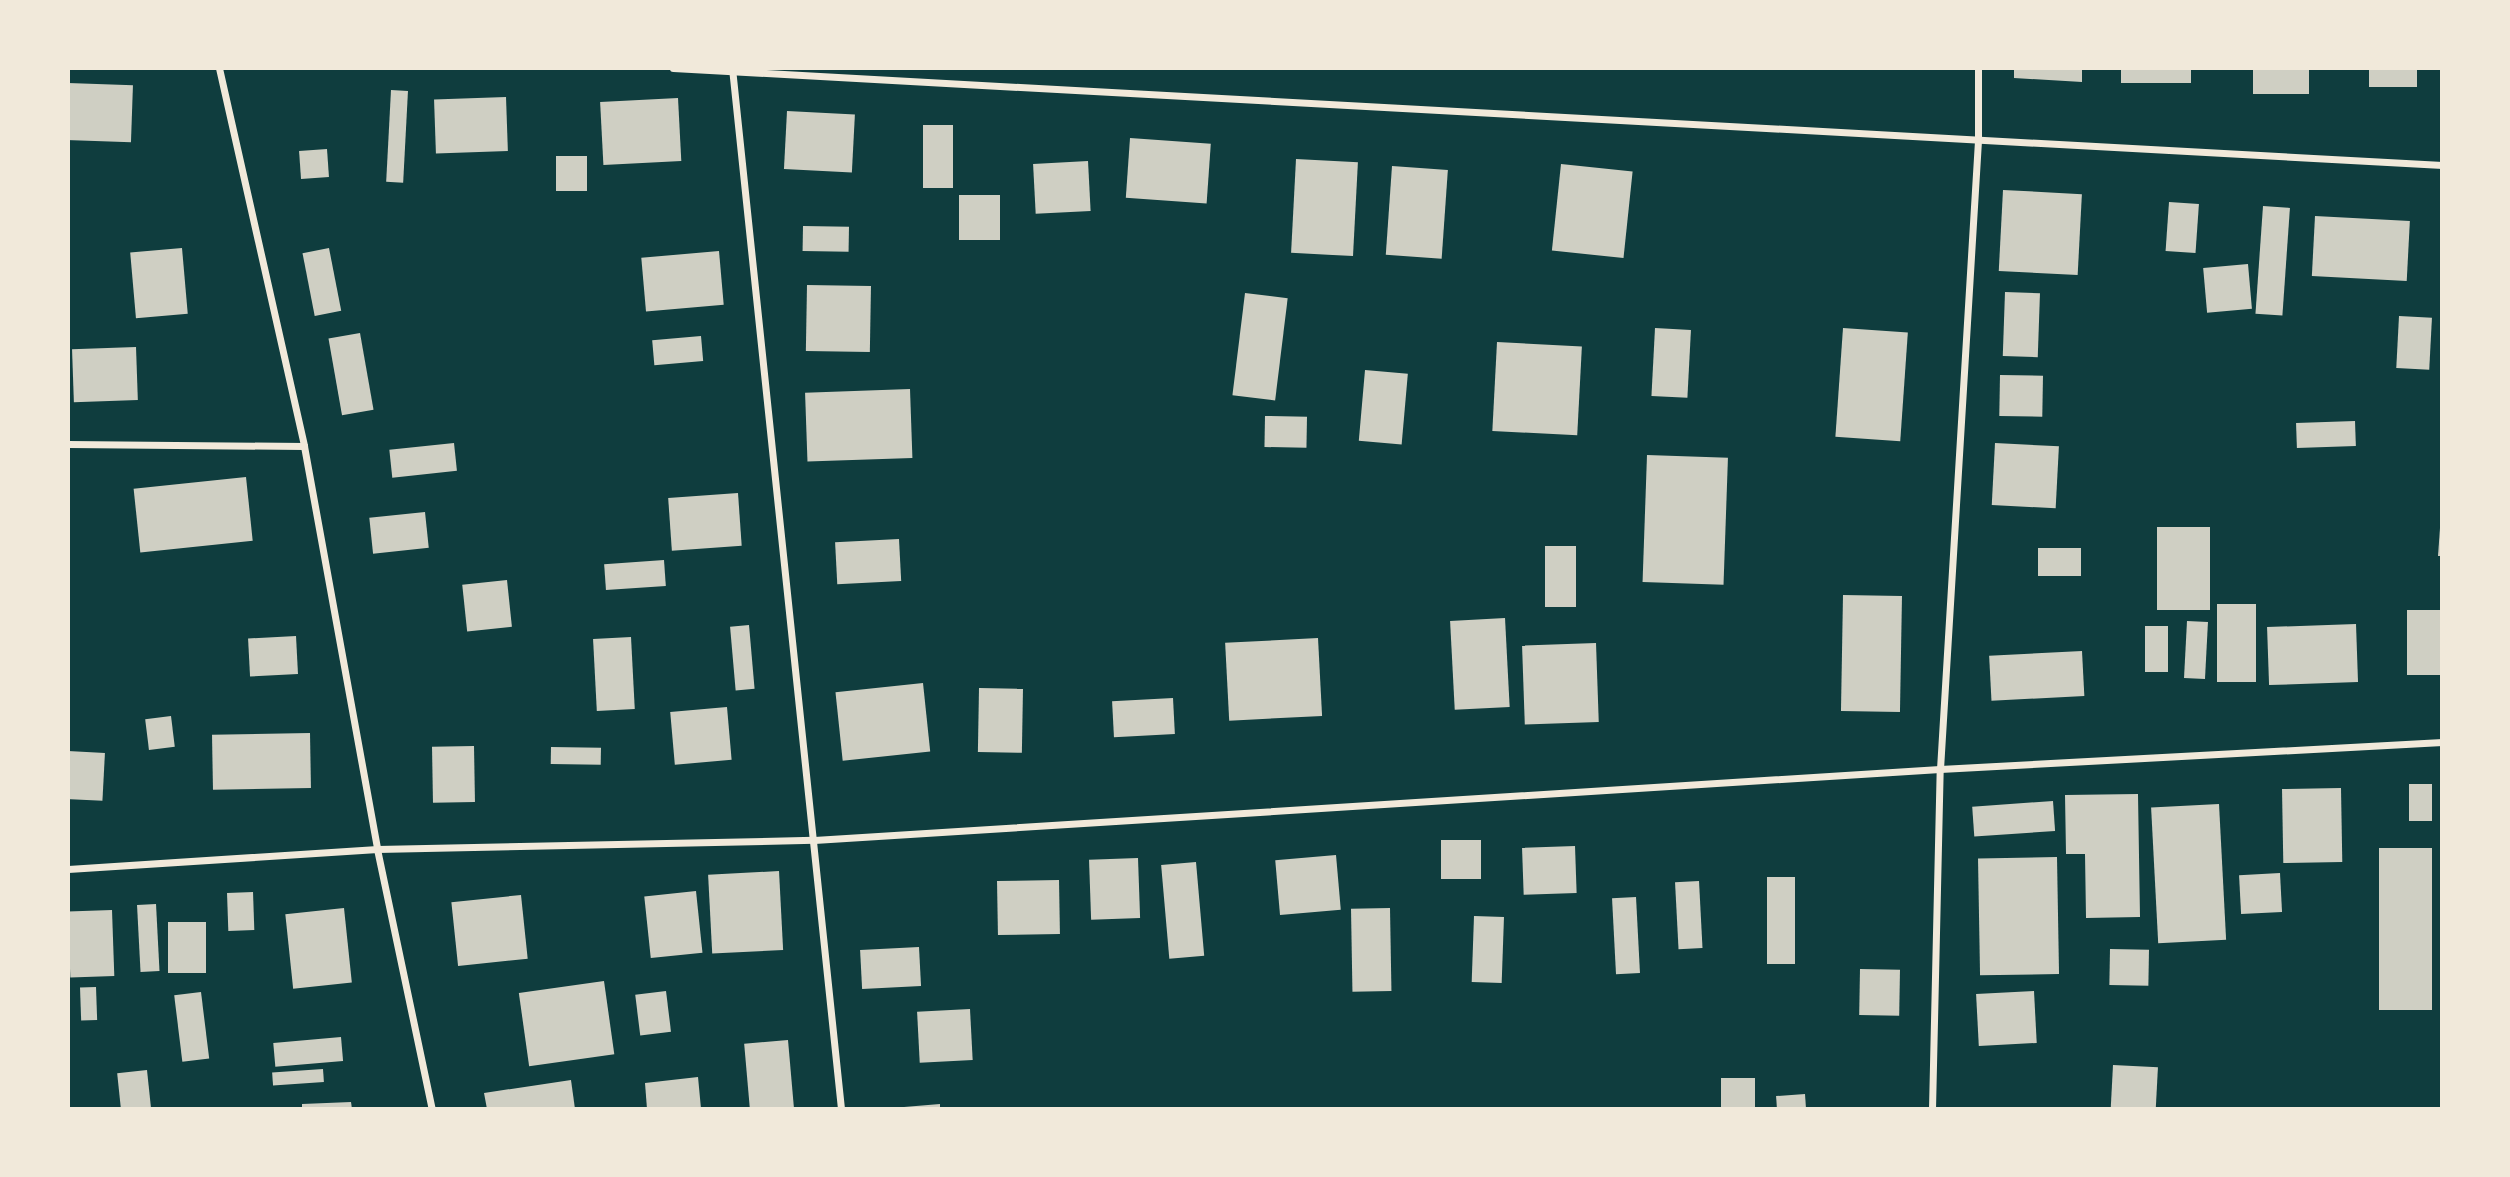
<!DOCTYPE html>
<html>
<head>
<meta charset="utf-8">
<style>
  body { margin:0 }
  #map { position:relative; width:2510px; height:1177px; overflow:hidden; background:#0f3d3e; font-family:Commissioner,sans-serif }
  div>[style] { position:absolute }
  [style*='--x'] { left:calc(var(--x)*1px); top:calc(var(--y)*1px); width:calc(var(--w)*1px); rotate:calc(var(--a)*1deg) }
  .building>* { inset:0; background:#cfcfc3; transform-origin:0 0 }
  .minor>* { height:7px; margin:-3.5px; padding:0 3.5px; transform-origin:3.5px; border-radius:3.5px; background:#f1e9da }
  span { translate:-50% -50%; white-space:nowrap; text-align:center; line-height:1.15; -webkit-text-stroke:6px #f1e9da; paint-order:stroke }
  .frame { position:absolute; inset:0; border:70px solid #f1e9da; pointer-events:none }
</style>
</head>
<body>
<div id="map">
  <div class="building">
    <i style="clip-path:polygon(2014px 68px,2082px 68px,2082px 82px,2014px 78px)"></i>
    <i style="left:2121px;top:68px;width:70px;height:15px"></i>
    <i style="left:2253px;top:68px;width:56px;height:26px"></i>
    <i style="left:2369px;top:68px;width:48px;height:19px"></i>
    <i style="left:68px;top:83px;width:65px;height:57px;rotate:2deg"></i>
    <i style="left:391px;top:90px;width:17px;height:92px;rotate:3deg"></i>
    <i style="left:506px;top:97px;width:54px;height:72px;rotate:88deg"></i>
    <i style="left:678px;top:98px;width:63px;height:78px;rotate:87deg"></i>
    <i style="left:787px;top:111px;width:68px;height:58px;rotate:3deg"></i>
    <i style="left:923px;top:125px;width:30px;height:63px"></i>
    <i style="left:1130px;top:138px;width:81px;height:60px;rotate:4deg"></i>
    <i style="left:327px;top:149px;width:28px;height:28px;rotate:86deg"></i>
    <i style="left:556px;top:156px;width:31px;height:35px"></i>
    <i style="left:1296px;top:159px;width:62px;height:94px;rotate:3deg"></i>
    <i style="left:1088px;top:161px;width:50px;height:55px;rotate:87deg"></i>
    <i style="left:1561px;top:164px;width:72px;height:87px;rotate:6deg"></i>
    <i style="left:1392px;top:166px;width:56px;height:89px;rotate:4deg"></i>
    <i style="left:2003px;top:190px;width:79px;height:81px;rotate:3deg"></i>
    <i style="left:959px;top:195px;width:41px;height:45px"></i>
    <i style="left:2169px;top:202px;width:30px;height:49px;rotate:4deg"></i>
    <i style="left:2263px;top:206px;width:27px;height:108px;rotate:4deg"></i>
    <i style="left:2315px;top:216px;width:95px;height:60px;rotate:3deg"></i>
    <i style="left:803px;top:226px;width:46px;height:25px;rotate:1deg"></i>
    <i style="left:182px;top:248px;width:66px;height:52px;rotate:85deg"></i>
    <i style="left:329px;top:248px;width:64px;height:27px;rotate:79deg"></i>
    <i style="left:719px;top:251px;width:54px;height:78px;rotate:85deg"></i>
    <i style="left:2248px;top:264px;width:45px;height:45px;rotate:85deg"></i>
    <i style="left:807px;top:285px;width:64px;height:66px;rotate:1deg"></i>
    <i style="left:2005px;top:292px;width:35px;height:64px;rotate:2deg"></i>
    <i style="left:1245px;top:293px;width:43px;height:103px;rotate:7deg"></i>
    <i style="left:2399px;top:316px;width:33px;height:52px;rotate:3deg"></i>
    <i style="left:1655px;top:328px;width:36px;height:68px;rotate:3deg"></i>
    <i style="left:1843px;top:328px;width:65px;height:109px;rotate:4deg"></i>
    <i style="left:360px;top:333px;width:78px;height:32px;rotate:80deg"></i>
    <i style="left:701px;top:336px;width:25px;height:49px;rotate:85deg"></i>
    <i style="left:1497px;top:342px;width:85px;height:89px;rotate:3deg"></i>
    <i style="left:136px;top:347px;width:53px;height:64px;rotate:88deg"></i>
    <i style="left:1365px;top:370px;width:43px;height:71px;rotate:5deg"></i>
    <i style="left:2000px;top:375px;width:43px;height:41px;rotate:1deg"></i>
    <i style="left:910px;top:389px;width:69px;height:105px;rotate:88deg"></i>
    <i style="left:1265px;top:416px;width:42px;height:31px;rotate:1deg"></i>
    <i style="left:2355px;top:421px;width:25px;height:59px;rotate:88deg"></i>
    <i style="left:454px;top:443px;width:28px;height:65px;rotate:84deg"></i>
    <i style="left:1995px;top:443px;width:64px;height:62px;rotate:3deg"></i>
    <i style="left:1647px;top:455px;width:81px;height:127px;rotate:2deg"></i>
    <i style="left:246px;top:477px;width:64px;height:113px;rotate:84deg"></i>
    <i style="left:738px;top:493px;width:53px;height:70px;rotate:86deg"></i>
    <i style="left:425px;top:512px;width:36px;height:56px;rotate:84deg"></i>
    <i style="left:2157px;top:527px;width:53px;height:83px"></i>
    <i style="clip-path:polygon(2440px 528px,2442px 528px,2442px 556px,2438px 556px)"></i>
    <i style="left:899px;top:539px;width:42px;height:64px;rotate:87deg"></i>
    <i style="left:1545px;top:546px;width:31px;height:61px"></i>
    <i style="left:2081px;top:548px;width:28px;height:43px;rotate:90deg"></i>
    <i style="left:664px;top:560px;width:26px;height:60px;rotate:86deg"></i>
    <i style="left:507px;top:580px;width:47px;height:45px;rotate:84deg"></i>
    <i style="left:1843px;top:595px;width:59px;height:116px;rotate:1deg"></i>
    <i style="left:2217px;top:604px;width:39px;height:78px"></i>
    <i style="left:2442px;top:610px;width:65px;height:35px;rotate:90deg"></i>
    <i style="left:1505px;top:618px;width:89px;height:55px;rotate:87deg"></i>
    <i style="left:2187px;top:621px;width:21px;height:57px;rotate:3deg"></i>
    <i style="left:2356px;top:624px;width:58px;height:89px;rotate:88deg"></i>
    <i style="left:749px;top:625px;width:64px;height:19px;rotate:85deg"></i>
    <i style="left:2145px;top:626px;width:23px;height:46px"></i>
    <i style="left:296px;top:636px;width:38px;height:48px;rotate:87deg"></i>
    <i style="left:631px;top:637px;width:72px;height:38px;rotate:87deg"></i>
    <i style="left:1318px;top:638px;width:78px;height:93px;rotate:87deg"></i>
    <i style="left:1596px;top:643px;width:79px;height:74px;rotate:88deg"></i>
    <i style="left:2082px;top:651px;width:45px;height:93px;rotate:87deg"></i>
    <i style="left:923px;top:683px;width:69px;height:88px;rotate:84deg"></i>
    <i style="left:979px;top:688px;width:44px;height:64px;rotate:1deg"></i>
    <i style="left:1173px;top:698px;width:36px;height:61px;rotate:87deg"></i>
    <i style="left:727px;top:707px;width:53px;height:57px;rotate:85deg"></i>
    <i style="left:171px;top:716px;width:31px;height:26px;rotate:83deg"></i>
    <i style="left:310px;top:733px;width:55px;height:98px;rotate:89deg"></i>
    <i style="left:474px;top:746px;width:56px;height:42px;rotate:89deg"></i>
    <i style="left:551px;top:747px;width:50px;height:17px;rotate:1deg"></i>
    <i style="left:68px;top:751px;width:37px;height:48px;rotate:3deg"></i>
    <i style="left:2409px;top:784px;width:23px;height:37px"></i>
    <i style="left:2341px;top:788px;width:74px;height:59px;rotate:89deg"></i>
    <i style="clip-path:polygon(2138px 794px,2140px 917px,2086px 918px,2085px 854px,2066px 854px,2065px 795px)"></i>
    <i style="left:2053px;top:801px;width:30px;height:81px;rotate:86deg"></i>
    <i style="left:2219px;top:804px;width:136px;height:68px;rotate:87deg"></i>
    <i style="left:1441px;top:840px;width:40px;height:39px"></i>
    <i style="left:1575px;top:846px;width:47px;height:53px;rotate:88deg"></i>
    <i style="left:2379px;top:848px;width:53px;height:162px"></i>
    <i style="left:1336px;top:855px;width:55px;height:61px;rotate:85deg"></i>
    <i style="left:2057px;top:857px;width:117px;height:79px;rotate:89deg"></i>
    <i style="left:1138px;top:858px;width:60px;height:49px;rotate:88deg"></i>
    <i style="left:1196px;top:862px;width:94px;height:35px;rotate:85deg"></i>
    <i style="left:779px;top:871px;width:79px;height:71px;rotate:87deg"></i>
    <i style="left:2280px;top:873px;width:39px;height:41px;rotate:87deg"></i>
    <i style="left:1767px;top:877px;width:28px;height:87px"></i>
    <i style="left:1059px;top:880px;width:54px;height:62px;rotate:89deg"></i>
    <i style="left:1699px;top:881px;width:67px;height:24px;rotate:87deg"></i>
    <i style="left:696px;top:891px;width:62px;height:52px;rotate:84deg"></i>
    <i style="left:253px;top:892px;width:38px;height:26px;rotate:88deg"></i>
    <i style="left:521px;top:895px;width:64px;height:70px;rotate:84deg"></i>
    <i style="left:1636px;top:897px;width:76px;height:24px;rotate:87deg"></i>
    <i style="left:156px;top:904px;width:67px;height:19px;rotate:87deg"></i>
    <i style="left:344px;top:908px;width:75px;height:59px;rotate:84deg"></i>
    <i style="left:1390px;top:908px;width:83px;height:39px;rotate:89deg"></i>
    <i style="left:112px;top:910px;width:66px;height:44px;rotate:88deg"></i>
    <i style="left:1474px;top:916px;width:30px;height:66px;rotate:2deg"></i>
    <i style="left:168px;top:922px;width:38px;height:51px"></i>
    <i style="left:919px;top:947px;width:39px;height:59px;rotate:87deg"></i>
    <i style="left:2110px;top:949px;width:39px;height:36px;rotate:1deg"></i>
    <i style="left:1860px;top:969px;width:40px;height:46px;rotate:1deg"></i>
    <i style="left:604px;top:981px;width:74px;height:86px;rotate:82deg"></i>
    <i style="left:96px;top:987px;width:33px;height:16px;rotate:88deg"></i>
    <i style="left:666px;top:991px;width:41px;height:31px;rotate:83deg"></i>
    <i style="left:2034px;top:991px;width:52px;height:58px;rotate:87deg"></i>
    <i style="left:201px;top:992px;width:67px;height:27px;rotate:83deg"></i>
    <i style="left:970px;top:1009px;width:51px;height:53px;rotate:87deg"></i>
    <i style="left:341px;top:1037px;width:24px;height:68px;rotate:85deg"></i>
    <i style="left:788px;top:1040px;width:69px;height:44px;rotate:85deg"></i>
    <i style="left:2113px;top:1065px;width:45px;height:44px;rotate:3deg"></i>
    <i style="left:323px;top:1069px;width:13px;height:51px;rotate:86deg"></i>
    <i style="left:147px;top:1070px;width:39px;height:30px;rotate:84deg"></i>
    <i style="clip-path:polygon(698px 1077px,701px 1109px,647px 1109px,645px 1083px)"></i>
    <i style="left:1721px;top:1078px;width:34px;height:31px"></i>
    <i style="clip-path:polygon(571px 1080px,575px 1109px,487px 1109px,484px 1093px)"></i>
    <i style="left:1805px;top:1094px;width:15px;height:29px;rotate:86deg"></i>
    <i style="clip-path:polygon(351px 1102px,352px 1109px,302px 1109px,302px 1104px)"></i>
    <i style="clip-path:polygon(940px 1104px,940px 1109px,904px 1109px,904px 1107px)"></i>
  </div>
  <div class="minor">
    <i style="--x:219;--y:68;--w:387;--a:77.3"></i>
    <i style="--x:304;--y:446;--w:410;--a:79.7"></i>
    <i style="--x:377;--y:849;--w:266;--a:78.1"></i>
    <i style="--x:673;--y:68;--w:1772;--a:3.14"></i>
    <i style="--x:732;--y:68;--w:1047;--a:84.02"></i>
    <i style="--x:68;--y:444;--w:236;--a:0.5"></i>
    <i style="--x:68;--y:869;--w:310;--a:-3.7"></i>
    <i style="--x:377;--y:849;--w:437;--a:-1.2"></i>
    <i style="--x:814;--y:840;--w:1128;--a:-3.61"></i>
    <i style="--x:1940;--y:769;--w:503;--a:-3.08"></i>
    <i style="--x:1932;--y:1109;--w:340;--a:-88.7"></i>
    <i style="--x:1940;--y:769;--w:630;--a:-86.54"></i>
    <i style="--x:1978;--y:140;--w:72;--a:-90"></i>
  </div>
  <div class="frame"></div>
</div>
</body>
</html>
